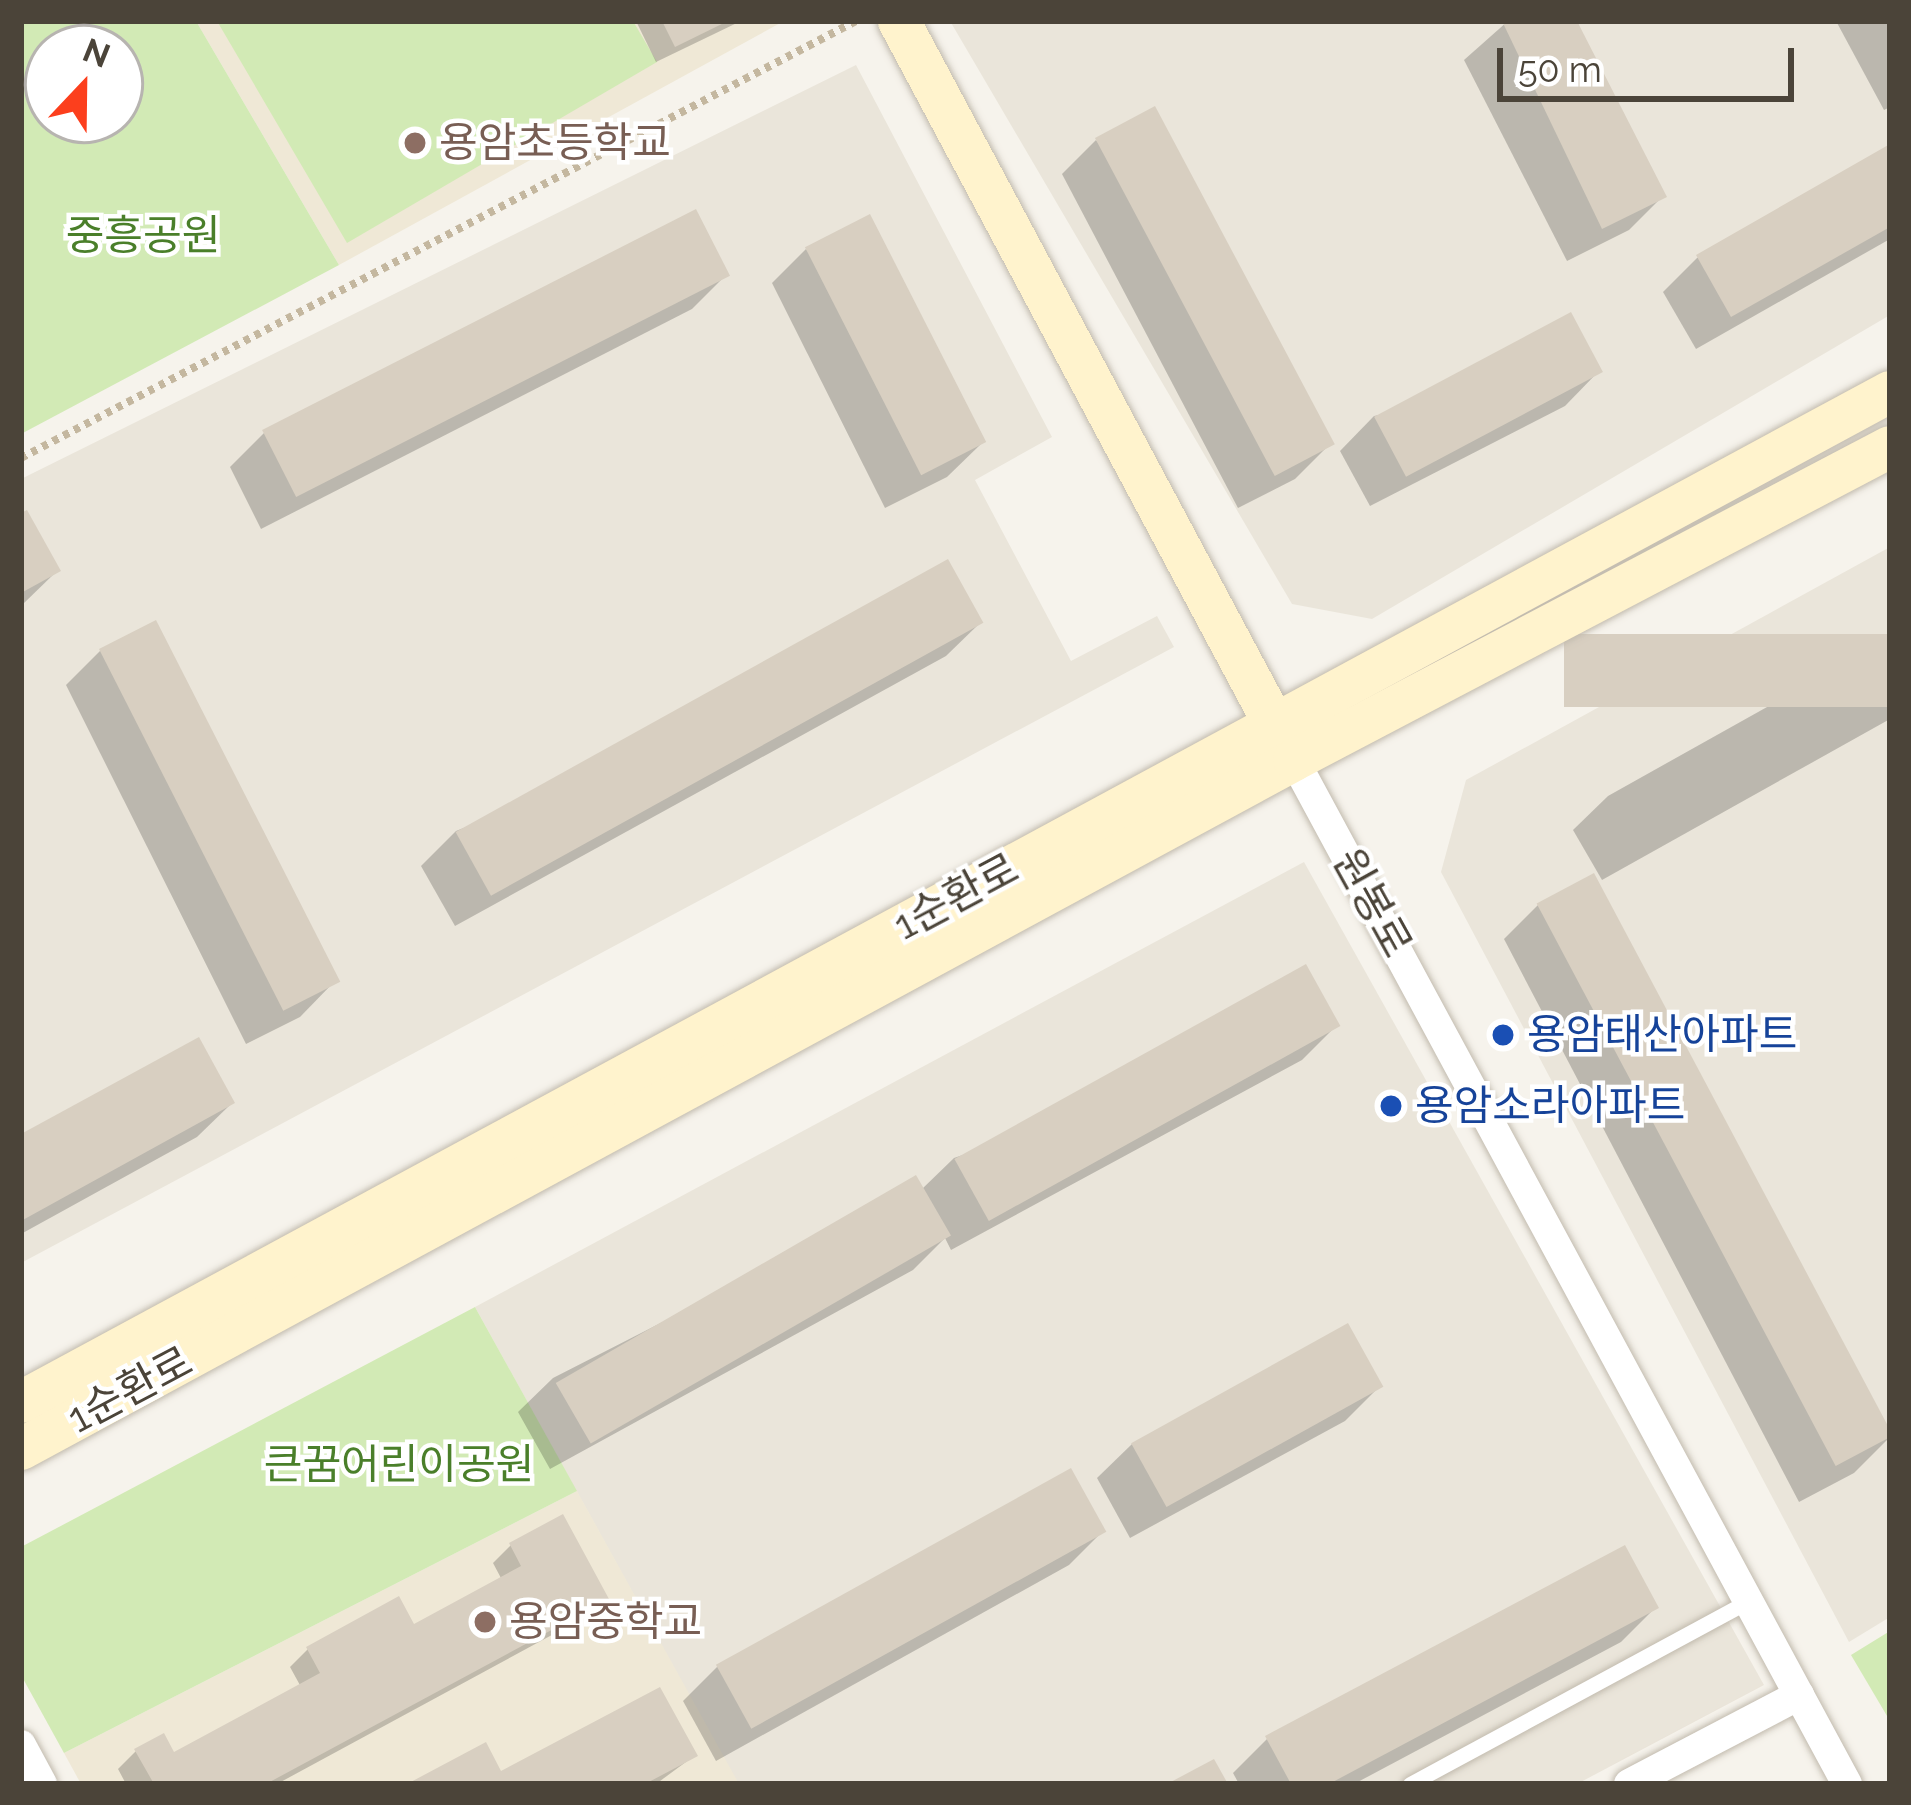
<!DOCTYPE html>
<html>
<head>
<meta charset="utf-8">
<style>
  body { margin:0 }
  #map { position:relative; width:1911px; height:1805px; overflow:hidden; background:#f6f3ec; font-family:Raleway,"Noto Sans KR",sans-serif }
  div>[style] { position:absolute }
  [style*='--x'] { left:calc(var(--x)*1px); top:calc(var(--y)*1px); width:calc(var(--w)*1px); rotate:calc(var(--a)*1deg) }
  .residential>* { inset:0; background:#eae5da }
  .education>* { inset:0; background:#efe8d6 }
  .green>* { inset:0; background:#d2eab5 }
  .shadow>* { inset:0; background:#0003 }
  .building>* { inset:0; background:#d8cfc1; transform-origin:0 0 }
  .path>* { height:8px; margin-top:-4px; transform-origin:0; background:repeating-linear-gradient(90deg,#c4b79f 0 6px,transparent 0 12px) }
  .roads { filter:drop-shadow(0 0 3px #c2bbae) drop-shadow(0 0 3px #c2bbae) }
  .lane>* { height:15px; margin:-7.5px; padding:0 7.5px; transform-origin:7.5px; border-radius:7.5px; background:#fff }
  .street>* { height:30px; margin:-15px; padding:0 15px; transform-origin:15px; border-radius:15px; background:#fff }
  .secondary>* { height:42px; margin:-21px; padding:0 21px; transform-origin:21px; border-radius:21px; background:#fff3cd }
  .dots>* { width:33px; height:33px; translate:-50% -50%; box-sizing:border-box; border:6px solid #fff; border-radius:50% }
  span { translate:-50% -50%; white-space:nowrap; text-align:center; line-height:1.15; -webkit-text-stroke:9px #fff; paint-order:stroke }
  .education-label { font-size:42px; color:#785e54 }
  .left { translate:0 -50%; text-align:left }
  .park-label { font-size:42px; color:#4a7f2a }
  .street-label { font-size:42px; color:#4b4439 }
  .transit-label { font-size:42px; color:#164399 }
  .frame { position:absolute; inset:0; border:24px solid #4b4439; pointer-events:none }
  .north { position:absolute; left:24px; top:24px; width:120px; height:120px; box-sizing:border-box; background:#fff; border:3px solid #b7b4b0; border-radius:50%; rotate:22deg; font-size:33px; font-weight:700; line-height:48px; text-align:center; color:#4b4439 }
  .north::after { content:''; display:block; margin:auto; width:42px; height:54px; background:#fc3f1d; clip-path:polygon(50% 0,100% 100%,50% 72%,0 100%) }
  .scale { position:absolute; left:1497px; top:48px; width:297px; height:54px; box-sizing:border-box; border:6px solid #4b4439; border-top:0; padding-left:15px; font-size:36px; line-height:42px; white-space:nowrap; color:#4b4439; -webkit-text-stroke:9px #fff; paint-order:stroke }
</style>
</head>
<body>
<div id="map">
  <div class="residential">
    <i style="clip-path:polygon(950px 21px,1890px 21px,1890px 315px,1372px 619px,1292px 604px)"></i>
    <i style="clip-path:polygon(856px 65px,1052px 437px,975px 480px,1071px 661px,1157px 616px,1174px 647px,21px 1263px,21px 479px)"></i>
    <i style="clip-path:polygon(1890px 547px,1890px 1617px,1849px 1642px,1441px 872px,1466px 780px)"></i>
    <i style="clip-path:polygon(1304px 862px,1764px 1685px,1577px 1784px,738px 1784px,475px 1307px)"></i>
  </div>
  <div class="education">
    <i style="clip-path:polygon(196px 21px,784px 21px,339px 265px)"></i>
    <i style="clip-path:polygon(577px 1491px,739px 1784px,81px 1784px,64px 1753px)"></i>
  </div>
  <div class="green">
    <i style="clip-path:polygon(evenodd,21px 21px,196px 21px,339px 265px,21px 434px,21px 21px,48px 48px,120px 48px,120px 120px,48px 120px,48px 48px)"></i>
    <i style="clip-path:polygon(217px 21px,633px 21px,657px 62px,347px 243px)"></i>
    <i style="clip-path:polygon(475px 1307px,577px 1491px,64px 1753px,21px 1675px,21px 1547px)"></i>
    <i style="clip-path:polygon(1890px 1631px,1890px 1721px,1851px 1655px)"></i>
  </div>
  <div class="shadow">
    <i style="clip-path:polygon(636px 21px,741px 21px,656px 62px)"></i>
    <i style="clip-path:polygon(1508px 21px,1573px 21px,1663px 196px,1629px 230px,1567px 261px,1464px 60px)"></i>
    <i style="clip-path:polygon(1836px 21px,1890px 21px,1890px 107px,1884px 110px)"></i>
    <i style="clip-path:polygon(1096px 140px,1330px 444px,1295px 479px,1238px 508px,1062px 174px)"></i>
    <i style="clip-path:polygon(1890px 148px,1890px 239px,1696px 349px,1663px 292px,1697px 258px)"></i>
    <i style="clip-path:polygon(806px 249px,982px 443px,947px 477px,885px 508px,772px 283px)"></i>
    <i style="clip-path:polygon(726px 275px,692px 309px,261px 529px,230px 467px,264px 433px)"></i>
    <i style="clip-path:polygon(1599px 371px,1565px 406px,1370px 506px,1340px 451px,1374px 416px)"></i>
    <i style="clip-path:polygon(21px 516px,57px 571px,21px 606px)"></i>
    <i style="clip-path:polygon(981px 622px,946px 656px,455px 926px,421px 866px,456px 831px)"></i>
    <i style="clip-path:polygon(155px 624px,334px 982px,300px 1017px,246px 1044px,66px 685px,100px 651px)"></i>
    <i style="clip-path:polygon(1890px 638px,1890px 719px,1602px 880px,1573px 830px,1608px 796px)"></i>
    <i style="clip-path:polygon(1593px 877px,1888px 1439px,1854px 1473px,1799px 1502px,1504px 939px,1538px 905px)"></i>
    <i style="clip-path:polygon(1336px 1026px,1302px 1060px,951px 1250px,945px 1238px,913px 1270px,550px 1469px,518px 1412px,553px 1378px,921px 1190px,954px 1158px)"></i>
    <i style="clip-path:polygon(232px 1103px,197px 1137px,21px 1234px,21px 1137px)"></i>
    <i style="clip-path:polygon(1379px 1387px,1345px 1421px,1130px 1538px,1097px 1478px,1132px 1444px)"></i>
    <i style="clip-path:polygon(1103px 1531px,1069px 1565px,716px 1761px,683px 1701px,717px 1667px)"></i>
    <i style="clip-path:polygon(511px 1545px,605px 1598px,587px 1616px,277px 1784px,126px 1784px,118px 1769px,136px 1751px,172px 1756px,301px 1687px,290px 1667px,308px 1649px,413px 1628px,502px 1580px,493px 1563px)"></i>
    <i style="clip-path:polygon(1655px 1608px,1621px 1642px,1354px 1784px,1239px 1784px,1233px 1773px,1267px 1739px)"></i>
    <i style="clip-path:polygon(694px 1756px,656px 1784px,413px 1784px,500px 1775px)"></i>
  </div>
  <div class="building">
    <i style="clip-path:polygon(662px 21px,728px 21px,675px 47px)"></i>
    <i style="clip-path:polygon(1502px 21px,1577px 21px,1667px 197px,1602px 229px)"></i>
    <i style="left:1155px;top:106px;width:383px;height:68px;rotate:62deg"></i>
    <i style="clip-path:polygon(1890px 144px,1890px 227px,1731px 317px,1696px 255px)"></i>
    <i style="left:696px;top:209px;width:75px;height:487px;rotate:63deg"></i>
    <i style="left:870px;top:214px;width:256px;height:73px;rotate:63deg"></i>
    <i style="left:1571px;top:312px;width:68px;height:223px;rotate:62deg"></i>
    <i style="clip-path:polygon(27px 510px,61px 571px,21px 593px,21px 513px)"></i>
    <i style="left:948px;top:559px;width:73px;height:563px;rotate:61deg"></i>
    <i style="left:156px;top:620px;width:406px;height:64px;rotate:63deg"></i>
    <i style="left:1890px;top:634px;width:73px;height:326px;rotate:90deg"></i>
    <i style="left:1594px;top:873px;width:637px;height:65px;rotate:62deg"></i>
    <i style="left:1306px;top:964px;width:71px;height:402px;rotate:61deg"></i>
    <i style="clip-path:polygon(199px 1037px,235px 1103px,21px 1221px,21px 1134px)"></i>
    <i style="left:916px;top:1175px;width:70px;height:416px;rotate:60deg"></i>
    <i style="left:1348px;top:1323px;width:73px;height:248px;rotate:61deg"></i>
    <i style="left:1071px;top:1468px;width:73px;height:406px;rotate:61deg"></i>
    <i style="clip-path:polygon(563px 1514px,609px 1599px,266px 1784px,154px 1784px,134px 1749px,164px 1733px,174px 1752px,320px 1673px,306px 1647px,399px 1596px,414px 1624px,521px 1566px,509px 1543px)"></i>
    <i style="clip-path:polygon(1625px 1545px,1659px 1608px,1329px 1784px,1291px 1784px,1265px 1736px)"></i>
    <i style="clip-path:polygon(660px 1687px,698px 1756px,645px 1784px,407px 1784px,486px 1742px,501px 1771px)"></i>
    <i style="clip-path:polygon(1214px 1759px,1228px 1784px,1167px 1784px)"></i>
  </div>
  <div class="path">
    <i style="--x:21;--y:458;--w:942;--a:-27.63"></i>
  </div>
  <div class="roads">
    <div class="lane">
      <i style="--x:1410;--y:1784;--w:384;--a:-28.4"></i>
    </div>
    <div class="street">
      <i style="--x:1294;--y:760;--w:1164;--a:61.63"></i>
      <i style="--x:21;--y:1745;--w:44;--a:61.7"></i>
      <i style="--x:1629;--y:1784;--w:192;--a:-27.6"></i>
    </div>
    <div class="secondary">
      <i style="--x:899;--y:21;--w:824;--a:61.91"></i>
      <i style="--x:21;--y:1402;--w:2124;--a:-28.39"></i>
      <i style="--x:21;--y:1449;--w:1447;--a:-28.42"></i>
      <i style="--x:1294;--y:760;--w:673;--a:-27.71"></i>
    </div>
  </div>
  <div class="dots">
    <i style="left:415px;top:143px;background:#8d6e63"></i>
    <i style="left:1503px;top:1035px;background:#1a4fb4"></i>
    <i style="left:1391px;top:1106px;background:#1a4fb4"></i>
    <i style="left:485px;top:1622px;background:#8d6e63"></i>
  </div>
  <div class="education-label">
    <span class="left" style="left:439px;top:143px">용암초등학교</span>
    <span class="left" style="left:509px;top:1622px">용암중학교</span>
  </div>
  <div class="park-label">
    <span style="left:143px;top:236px">중흥공원</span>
    <span style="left:399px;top:1465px">큰꿈어린이공원</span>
  </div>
  <div class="street-label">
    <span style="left:956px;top:897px;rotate:-28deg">1순환로</span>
    <span style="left:1372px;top:903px;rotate:61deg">원봉로</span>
    <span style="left:130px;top:1390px;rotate:-28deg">1순환로</span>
  </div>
  <div class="transit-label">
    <span class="left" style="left:1527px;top:1035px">용암태산아파트</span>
    <span class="left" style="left:1415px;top:1106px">용암소라아파트</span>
  </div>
  <div class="frame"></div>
  <div class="north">N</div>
  <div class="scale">50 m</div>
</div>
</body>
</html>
